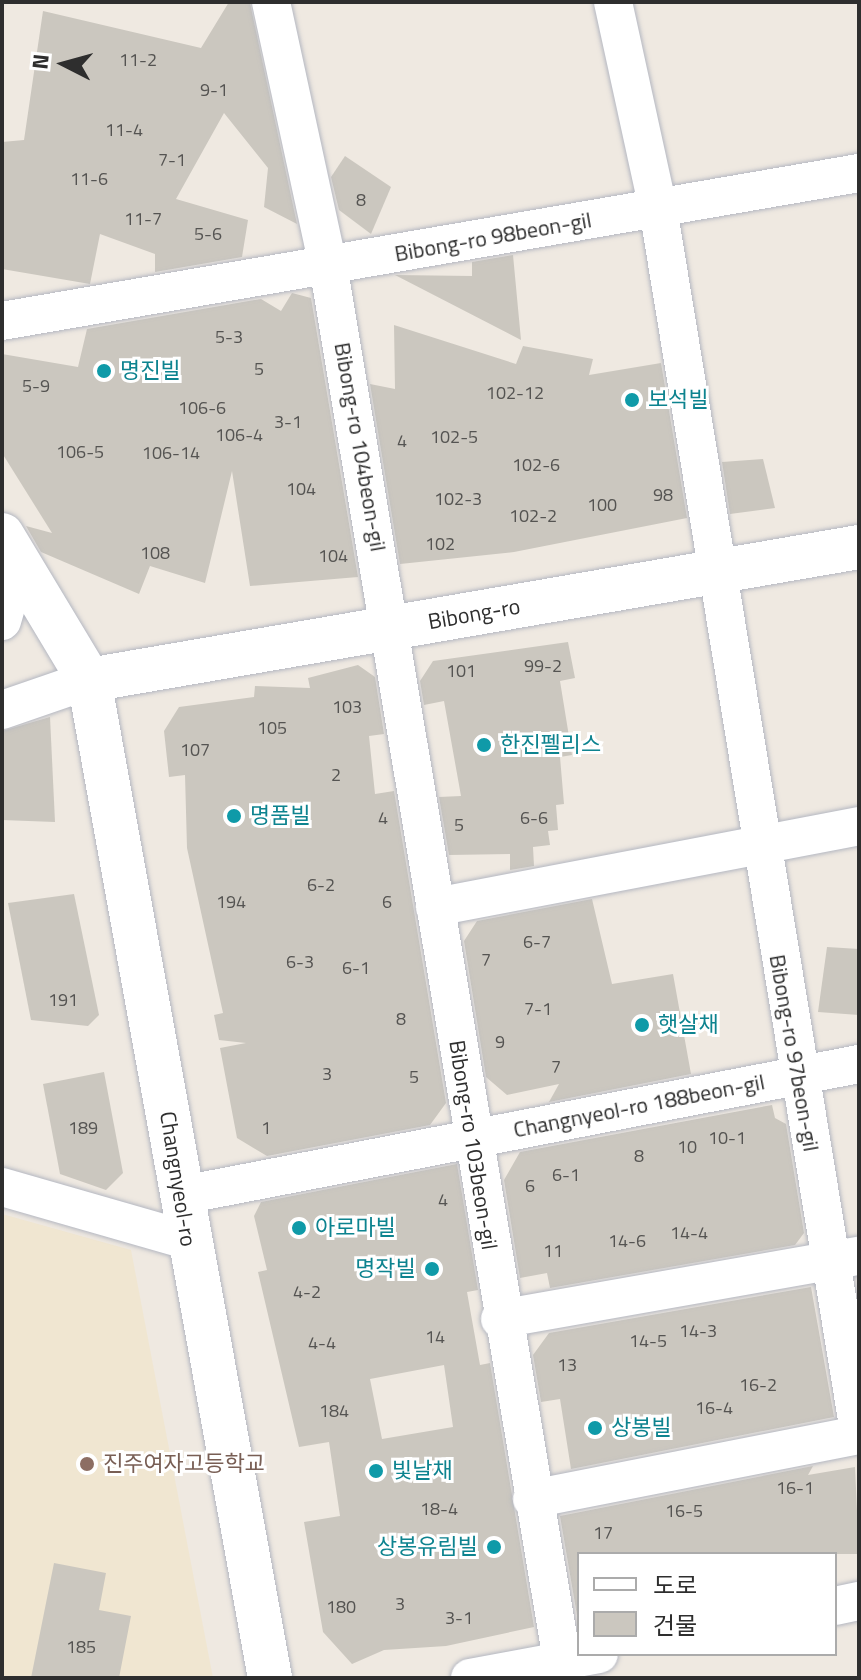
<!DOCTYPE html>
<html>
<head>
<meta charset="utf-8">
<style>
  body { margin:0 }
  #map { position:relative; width:861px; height:1680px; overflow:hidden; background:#efe9e1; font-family:"Titillium Web","Noto Sans KR",sans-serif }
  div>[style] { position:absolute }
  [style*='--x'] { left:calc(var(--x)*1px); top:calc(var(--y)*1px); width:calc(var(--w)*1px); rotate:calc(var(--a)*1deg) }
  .education>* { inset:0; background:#f0e6d1 }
  .building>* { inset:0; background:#cbc7bf }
  .roads { filter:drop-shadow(0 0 2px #b4b7c1) drop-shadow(0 0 2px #b4b7c1) }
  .street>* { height:38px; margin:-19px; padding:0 19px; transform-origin:19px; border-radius:19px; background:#fff }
  .secondary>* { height:44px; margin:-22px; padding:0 22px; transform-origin:22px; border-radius:22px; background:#fff }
  .dots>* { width:22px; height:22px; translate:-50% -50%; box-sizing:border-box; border:4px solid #fff; border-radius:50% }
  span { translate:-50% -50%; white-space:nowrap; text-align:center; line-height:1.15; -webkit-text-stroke:6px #fff; paint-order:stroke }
  .number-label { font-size:18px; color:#555452 }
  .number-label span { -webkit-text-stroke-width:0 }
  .street-label { font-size:22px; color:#2e2e2e }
  .culture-label { font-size:22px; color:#0d838f }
  .left { translate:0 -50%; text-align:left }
  .right { translate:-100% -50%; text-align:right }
  .education-label { font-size:22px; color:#785e54 }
  .frame { position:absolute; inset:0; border:4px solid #2e2e2e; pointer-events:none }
  .legend { position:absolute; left:577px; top:1552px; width:260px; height:104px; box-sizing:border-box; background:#fff; border:2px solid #ababab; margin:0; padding:10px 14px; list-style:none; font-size:24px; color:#2e2e2e }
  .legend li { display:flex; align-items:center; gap:16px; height:40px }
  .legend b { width:40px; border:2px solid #ababab }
  .north { position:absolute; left:24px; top:24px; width:80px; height:80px; -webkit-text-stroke:6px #fff; paint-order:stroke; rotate:276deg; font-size:22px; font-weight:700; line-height:32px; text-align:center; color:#2e2e2e }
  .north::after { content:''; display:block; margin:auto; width:28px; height:36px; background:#2e2e2e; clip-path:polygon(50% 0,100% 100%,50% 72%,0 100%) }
</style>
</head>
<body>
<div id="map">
  <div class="education">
    <i style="clip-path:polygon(2px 1214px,131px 1250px,213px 1678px,2px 1678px)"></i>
  </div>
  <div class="building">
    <i style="clip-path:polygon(229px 2px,250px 3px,297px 224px,264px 207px,268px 168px,224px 113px,176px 199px,248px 220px,242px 257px,155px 272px,155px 254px,100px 234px,90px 284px,2px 269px,2px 142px,24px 140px,43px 11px,201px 48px)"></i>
    <i style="clip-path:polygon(345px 156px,391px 187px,371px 234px,339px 210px,331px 177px)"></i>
    <i style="clip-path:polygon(513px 255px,521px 340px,395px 275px,472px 276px,472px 262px)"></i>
    <i style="clip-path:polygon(292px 293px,311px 298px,358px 577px,250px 586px,232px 471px,205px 583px,150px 566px,139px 594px,41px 552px,26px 526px,52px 533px,2px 453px,2px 354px,78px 367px,87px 329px,261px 299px,281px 311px)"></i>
    <i style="clip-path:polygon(394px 325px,516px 364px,523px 346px,593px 359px,589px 375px,661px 363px,687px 518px,514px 552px,400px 564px,370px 384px,395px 389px)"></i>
    <i style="clip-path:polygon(763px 459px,775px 508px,730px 514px,722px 462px)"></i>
    <i style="clip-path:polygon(568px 642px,575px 678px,560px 681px,572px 755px,560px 757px,564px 804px,556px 805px,558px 830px,548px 831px,550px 845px,533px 847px,534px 866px,510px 870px,510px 854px,449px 855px,439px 797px,461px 796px,444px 701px,424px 705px,420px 681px,433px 661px)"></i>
    <i style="clip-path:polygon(358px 665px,375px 677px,384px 734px,369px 736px,375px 794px,394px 791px,446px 1103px,430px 1125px,267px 1156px,237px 1138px,220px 1048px,246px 1043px,219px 1040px,214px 1015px,223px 1013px,187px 848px,185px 775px,169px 777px,164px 731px,179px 707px,254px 697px,255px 686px,310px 688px,308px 678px)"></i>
    <i style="clip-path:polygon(50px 717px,55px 822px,2px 820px,2px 731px)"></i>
    <i style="clip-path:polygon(74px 894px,99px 1015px,88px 1026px,31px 1020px,8px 903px)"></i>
    <i style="clip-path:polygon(592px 899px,612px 984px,673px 974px,691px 1074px,549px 1102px,559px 1084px,507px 1095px,486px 1077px,464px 941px,477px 921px)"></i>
    <i style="clip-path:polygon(827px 947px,859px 949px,859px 1015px,818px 1012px)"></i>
    <i style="clip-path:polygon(104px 1072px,123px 1173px,106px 1190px,60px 1174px,43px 1084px)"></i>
    <i style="clip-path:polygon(772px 1105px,775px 1118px,786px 1124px,804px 1233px,795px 1245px,550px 1288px,547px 1273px,520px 1278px,504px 1180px,520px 1152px)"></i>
    <i style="clip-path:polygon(evenodd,457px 1164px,478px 1290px,467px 1292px,480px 1365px,490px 1363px,534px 1627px,446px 1646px,384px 1650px,352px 1664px,323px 1632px,304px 1522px,340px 1516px,329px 1442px,299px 1447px,258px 1272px,267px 1270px,254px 1216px,261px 1202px,457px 1164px,444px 1365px,453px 1427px,382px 1439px,370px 1379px,444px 1365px)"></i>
    <i style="clip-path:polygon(811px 1287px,834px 1417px,571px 1469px,560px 1399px,541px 1402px,533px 1355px,549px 1333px)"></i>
    <i style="clip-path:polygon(813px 1466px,808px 1475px,855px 1467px,859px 1554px,579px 1554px,578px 1621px,560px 1516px)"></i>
    <i style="clip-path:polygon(54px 1563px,106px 1573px,99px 1610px,131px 1616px,119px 1678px,31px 1678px)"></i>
  </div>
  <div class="roads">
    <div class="street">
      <i style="--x:271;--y:2;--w:269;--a:77.8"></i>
      <i style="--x:328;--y:265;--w:1433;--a:80.48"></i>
      <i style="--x:613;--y:2;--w:211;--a:77.7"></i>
      <i style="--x:658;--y:208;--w:1240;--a:80.67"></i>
      <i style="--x:2;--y:321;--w:870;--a:-9.8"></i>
      <i style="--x:2;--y:621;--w:61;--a:-73.9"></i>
      <i style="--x:2;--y:710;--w:92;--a:-19"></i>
      <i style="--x:435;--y:907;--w:432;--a:-10.8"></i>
      <i style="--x:2;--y:1187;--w:192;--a:16"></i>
      <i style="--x:183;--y:1195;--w:689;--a:-10.97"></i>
      <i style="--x:500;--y:1319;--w:364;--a:-10"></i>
      <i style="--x:532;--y:1499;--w:333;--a:-11.1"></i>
      <i style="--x:835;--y:1606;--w:25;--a:-12"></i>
      <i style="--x:470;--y:1678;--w:131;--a:-10.5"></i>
    </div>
    <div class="secondary">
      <i style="--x:2;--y:535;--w:169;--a:59"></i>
      <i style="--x:89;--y:680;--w:1014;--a:79.72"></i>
      <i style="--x:89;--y:680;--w:781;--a:-9.8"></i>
    </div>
  </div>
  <div class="dots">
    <i style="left:104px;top:371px;background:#0f9aa8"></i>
    <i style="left:632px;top:400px;background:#0f9aa8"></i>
    <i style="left:484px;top:745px;background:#0f9aa8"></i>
    <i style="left:234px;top:816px;background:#0f9aa8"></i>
    <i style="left:642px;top:1025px;background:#0f9aa8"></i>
    <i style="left:299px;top:1228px;background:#0f9aa8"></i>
    <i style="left:432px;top:1269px;background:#0f9aa8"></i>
    <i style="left:595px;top:1428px;background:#0f9aa8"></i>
    <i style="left:87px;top:1464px;background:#8d6e63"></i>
    <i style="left:376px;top:1471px;background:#0f9aa8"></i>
    <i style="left:494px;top:1547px;background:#0f9aa8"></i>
  </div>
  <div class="number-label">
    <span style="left:138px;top:60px">11-2</span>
    <span style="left:214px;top:90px">9-1</span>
    <span style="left:124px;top:130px">11-4</span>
    <span style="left:172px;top:160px">7-1</span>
    <span style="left:89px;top:179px">11-6</span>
    <span style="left:361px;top:200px">8</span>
    <span style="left:143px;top:219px">11-7</span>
    <span style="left:208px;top:234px">5-6</span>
    <span style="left:229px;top:337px">5-3</span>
    <span style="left:259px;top:369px">5</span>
    <span style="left:36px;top:386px">5-9</span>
    <span style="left:515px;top:393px">102-12</span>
    <span style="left:202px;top:408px">106-6</span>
    <span style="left:288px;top:422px">3-1</span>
    <span style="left:239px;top:435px">106-4</span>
    <span style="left:454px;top:437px">102-5</span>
    <span style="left:402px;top:441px">4</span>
    <span style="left:80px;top:452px">106-5</span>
    <span style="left:171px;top:453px">106-14</span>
    <span style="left:536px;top:465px">102-6</span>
    <span style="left:301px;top:489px">104</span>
    <span style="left:663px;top:495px">98</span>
    <span style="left:458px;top:499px">102-3</span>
    <span style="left:602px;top:505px">100</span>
    <span style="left:533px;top:516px">102-2</span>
    <span style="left:440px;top:544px">102</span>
    <span style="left:155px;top:553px">108</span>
    <span style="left:333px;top:556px">104</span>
    <span style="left:543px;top:666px">99-2</span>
    <span style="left:461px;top:671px">101</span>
    <span style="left:347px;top:707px">103</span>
    <span style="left:272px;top:728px">105</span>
    <span style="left:195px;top:750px">107</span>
    <span style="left:336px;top:775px">2</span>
    <span style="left:383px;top:818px">4</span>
    <span style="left:534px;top:818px">6-6</span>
    <span style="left:459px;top:825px">5</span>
    <span style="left:321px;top:885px">6-2</span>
    <span style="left:231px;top:902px">194</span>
    <span style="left:387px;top:902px">6</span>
    <span style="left:537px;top:942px">6-7</span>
    <span style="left:486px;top:960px">7</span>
    <span style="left:300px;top:962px">6-3</span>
    <span style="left:356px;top:968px">6-1</span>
    <span style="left:63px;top:1000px">191</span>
    <span style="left:538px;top:1009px">7-1</span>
    <span style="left:401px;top:1019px">8</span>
    <span style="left:500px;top:1042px">9</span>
    <span style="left:556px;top:1067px">7</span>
    <span style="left:327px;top:1074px">3</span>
    <span style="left:414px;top:1077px">5</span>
    <span style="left:83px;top:1128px">189</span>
    <span style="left:266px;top:1128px">1</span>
    <span style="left:727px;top:1138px">10-1</span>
    <span style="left:687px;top:1147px">10</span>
    <span style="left:639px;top:1156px">8</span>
    <span style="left:566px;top:1175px">6-1</span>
    <span style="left:530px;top:1186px">6</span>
    <span style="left:443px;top:1200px">4</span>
    <span style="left:689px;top:1233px">14-4</span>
    <span style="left:627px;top:1241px">14-6</span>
    <span style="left:553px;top:1251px">11</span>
    <span style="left:307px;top:1292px">4-2</span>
    <span style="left:698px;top:1331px">14-3</span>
    <span style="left:435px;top:1337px">14</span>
    <span style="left:648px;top:1341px">14-5</span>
    <span style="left:322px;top:1343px">4-4</span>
    <span style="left:567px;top:1365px">13</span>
    <span style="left:758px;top:1385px">16-2</span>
    <span style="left:714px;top:1408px">16-4</span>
    <span style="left:334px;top:1411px">184</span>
    <span style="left:795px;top:1488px">16-1</span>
    <span style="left:439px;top:1509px">18-4</span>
    <span style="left:684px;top:1511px">16-5</span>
    <span style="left:603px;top:1533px">17</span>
    <span style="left:400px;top:1604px">3</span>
    <span style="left:341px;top:1607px">180</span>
    <span style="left:459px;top:1618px">3-1</span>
    <span style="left:81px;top:1647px">185</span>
  </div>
  <div class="street-label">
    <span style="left:493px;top:237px;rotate:-10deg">Bibong-ro 98beon-gil</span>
    <span style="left:360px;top:447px;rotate:80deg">Bibong-ro 104beon-gil</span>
    <span style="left:474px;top:614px;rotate:-10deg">Bibong-ro</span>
    <span style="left:794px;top:1053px;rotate:80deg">Bibong-ro 97beon-gil</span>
    <span style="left:639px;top:1106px;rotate:-11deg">Changnyeol-ro 188beon-gil</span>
    <span style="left:473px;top:1145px;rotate:81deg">Bibong-ro 103beon-gil</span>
    <span style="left:178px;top:1179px;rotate:81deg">Changnyeol-ro</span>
  </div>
  <div class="culture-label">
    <span class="left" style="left:120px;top:371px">명진빌</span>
    <span class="left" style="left:648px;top:400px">보석빌</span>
    <span class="left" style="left:500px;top:745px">한진펠리스</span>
    <span class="left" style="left:250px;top:816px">명품빌</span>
    <span class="left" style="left:658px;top:1025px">햇살채</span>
    <span class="left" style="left:315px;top:1228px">아로마빌</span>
    <span class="right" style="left:416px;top:1269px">명작빌</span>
    <span class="left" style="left:611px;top:1428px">상봉빌</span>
    <span class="left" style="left:392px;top:1471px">빛날채</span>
    <span class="right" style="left:478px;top:1547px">상봉유림빌</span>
  </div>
  <div class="education-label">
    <span class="left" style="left:103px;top:1464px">진주여자고등학교</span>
  </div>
  <div class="frame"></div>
  <ul class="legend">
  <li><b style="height:10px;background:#fff"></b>도로</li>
  <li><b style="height:22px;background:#cbc7bf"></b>건물</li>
  </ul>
  <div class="north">N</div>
</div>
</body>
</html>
